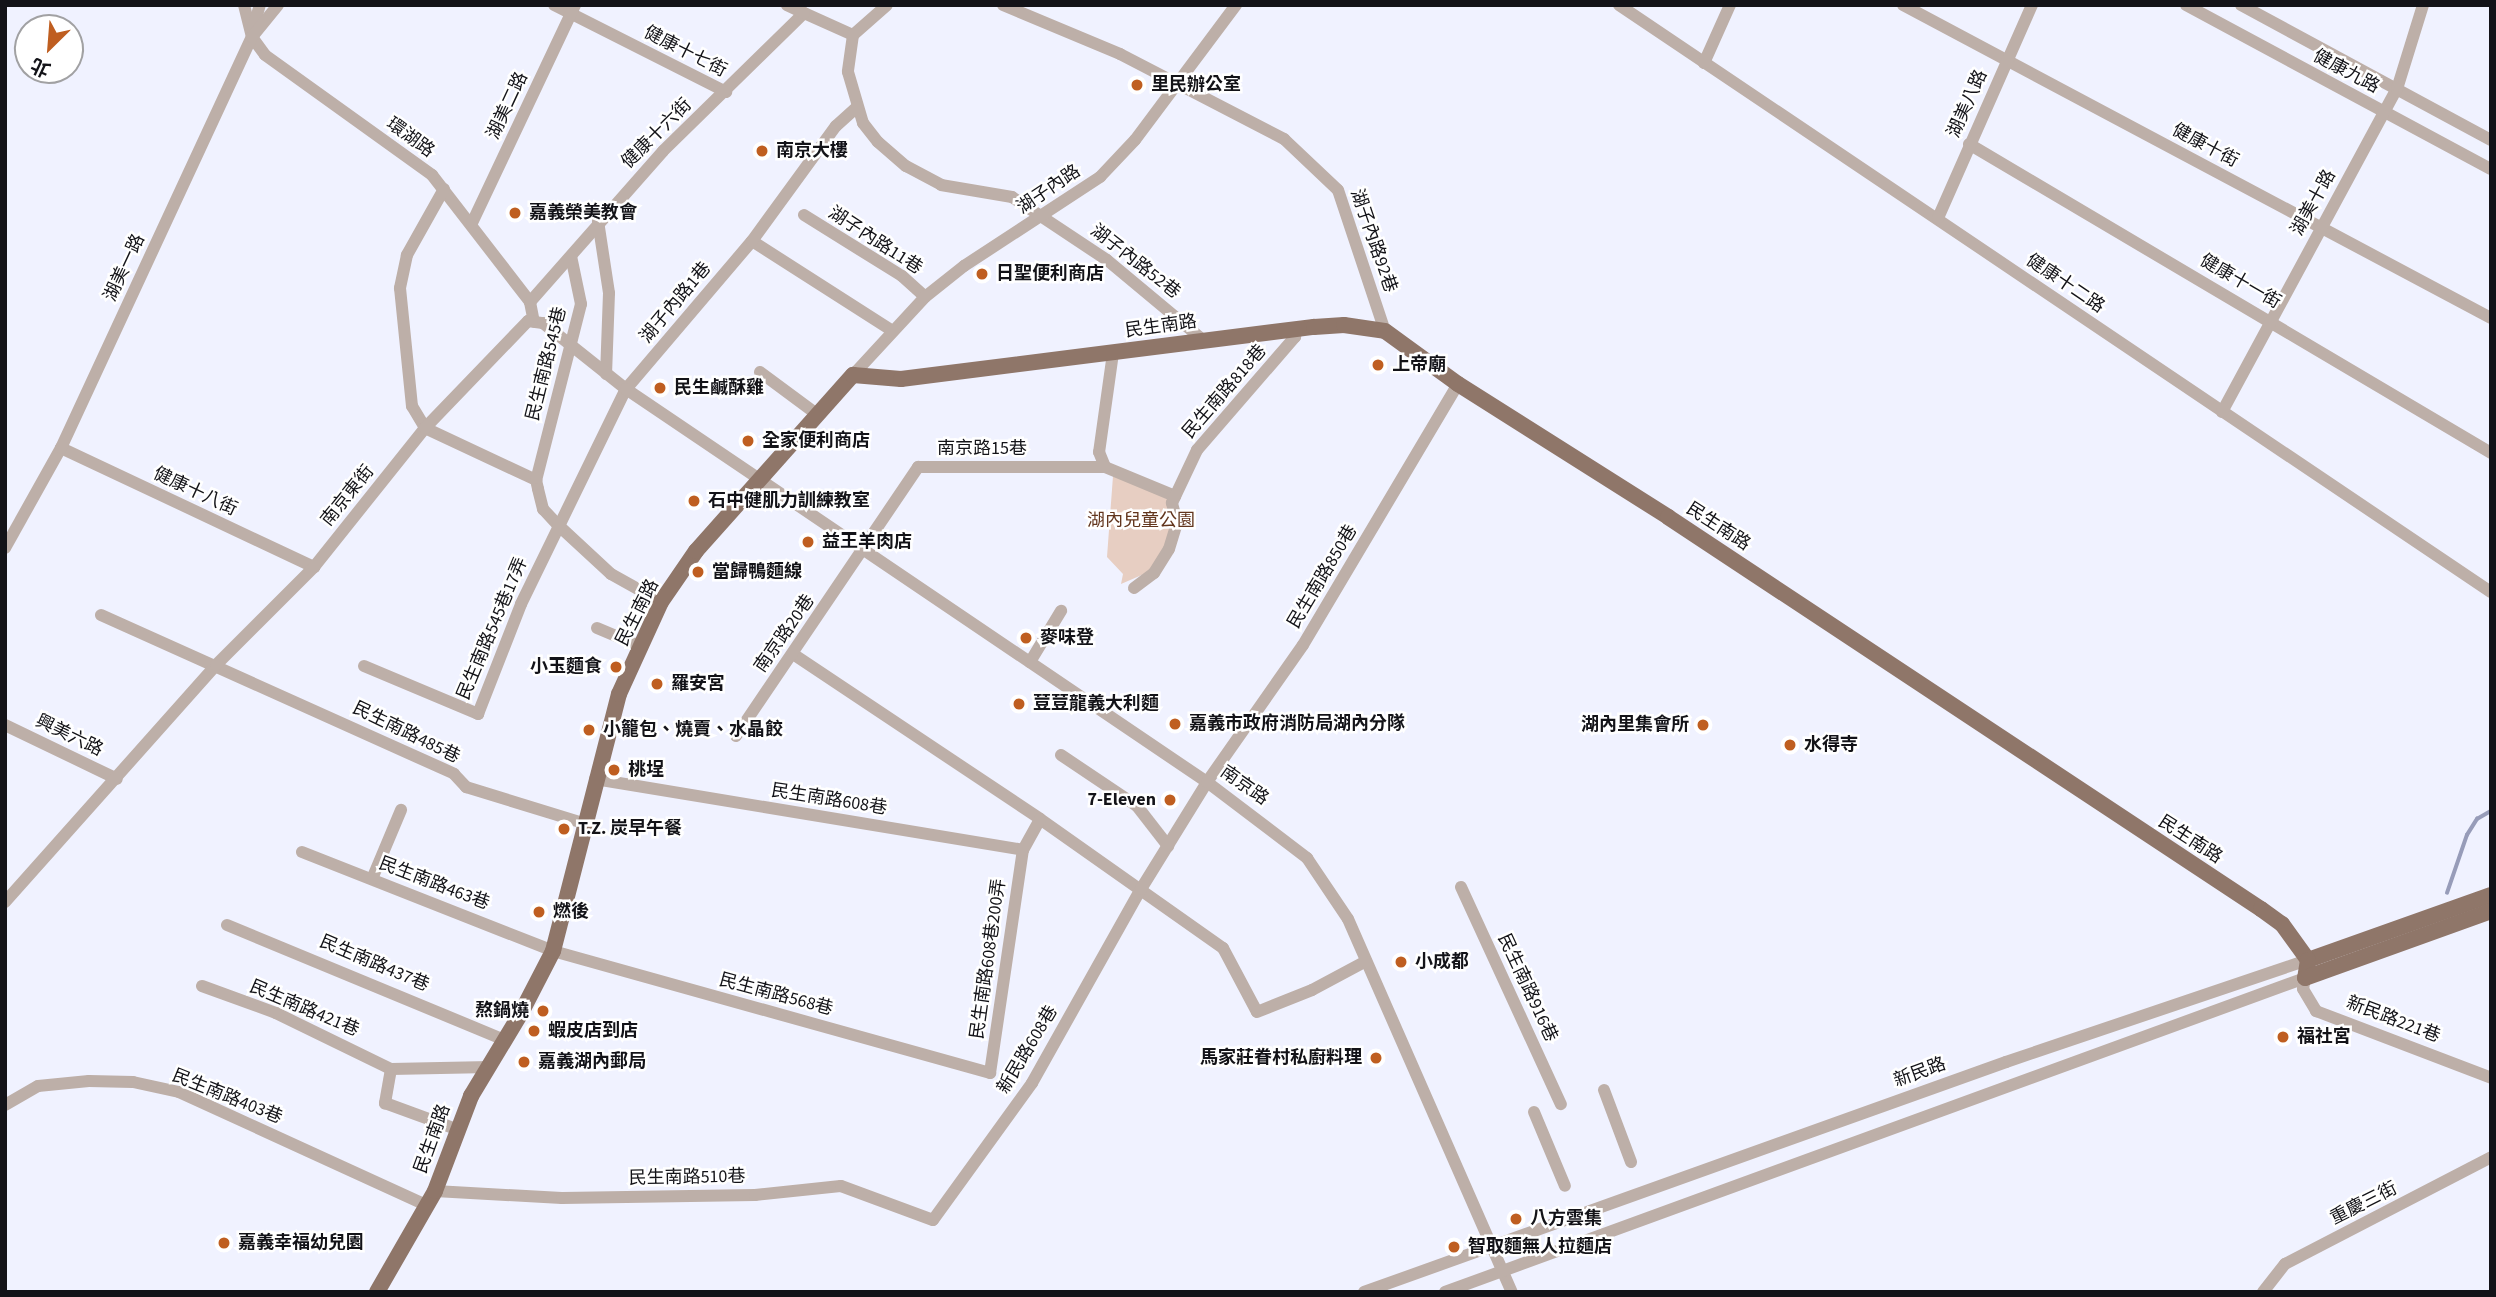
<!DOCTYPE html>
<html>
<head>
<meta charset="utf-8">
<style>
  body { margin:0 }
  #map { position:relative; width:2496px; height:1297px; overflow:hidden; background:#f0f2ff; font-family:"Source Sans 3","Noto Sans TC",sans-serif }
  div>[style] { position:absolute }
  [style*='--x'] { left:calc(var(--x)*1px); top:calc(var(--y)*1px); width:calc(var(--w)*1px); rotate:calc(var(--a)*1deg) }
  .green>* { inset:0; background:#e7cec2 }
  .stream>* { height:3.5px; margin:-1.75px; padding:0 1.75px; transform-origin:1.75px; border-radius:1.75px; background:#979cb9 }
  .minor>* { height:12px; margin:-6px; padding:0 6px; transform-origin:6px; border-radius:6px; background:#bdafa8 }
  .major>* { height:16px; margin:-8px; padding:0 8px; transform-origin:8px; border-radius:8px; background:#8f7669 }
  .dots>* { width:19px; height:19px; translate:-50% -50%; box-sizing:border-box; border:4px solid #fff; border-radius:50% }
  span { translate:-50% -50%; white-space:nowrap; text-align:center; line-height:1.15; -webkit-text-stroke:5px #fff; paint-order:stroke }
  .street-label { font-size:18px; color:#131318 }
  .poi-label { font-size:18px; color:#131318; font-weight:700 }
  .left { translate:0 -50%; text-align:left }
  .right { translate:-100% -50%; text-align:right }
  .park-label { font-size:18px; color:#62351d }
  .frame { position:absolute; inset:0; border:7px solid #131318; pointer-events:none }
  .north { position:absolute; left:14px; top:14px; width:70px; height:70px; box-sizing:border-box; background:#fff; border:2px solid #a1a1a3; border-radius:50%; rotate:205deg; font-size:19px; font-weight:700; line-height:28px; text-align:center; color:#131318 }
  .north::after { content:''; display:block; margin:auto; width:24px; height:32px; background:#bf5e20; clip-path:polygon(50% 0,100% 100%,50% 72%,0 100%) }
</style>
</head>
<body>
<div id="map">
  <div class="green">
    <i style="clip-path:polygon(1113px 476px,1168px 498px,1174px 521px,1165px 549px,1151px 571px,1121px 584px,1123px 574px,1107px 557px)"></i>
  </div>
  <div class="stream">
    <i style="--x:2447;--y:893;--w:61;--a:-71"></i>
    <i style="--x:2467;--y:835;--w:19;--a:-58"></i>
    <i style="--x:2477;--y:819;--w:16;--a:-30"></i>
  </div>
  <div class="minor">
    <i style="--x:244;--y:5;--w:33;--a:76"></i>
    <i style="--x:252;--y:37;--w:22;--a:54"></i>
    <i style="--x:265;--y:55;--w:206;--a:35.7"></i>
    <i style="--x:432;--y:175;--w:160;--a:52.3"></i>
    <i style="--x:530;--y:302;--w:20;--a:79"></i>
    <i style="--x:554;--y:5;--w:193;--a:26.8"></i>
    <i style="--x:1003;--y:5;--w:127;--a:22.7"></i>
    <i style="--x:1120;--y:54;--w:185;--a:27.4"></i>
    <i style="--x:1284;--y:139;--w:74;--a:43.4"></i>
    <i style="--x:1338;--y:190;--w:149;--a:71.6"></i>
    <i style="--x:1619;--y:5;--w:1051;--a:33.95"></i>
    <i style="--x:1903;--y:5;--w:666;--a:28.03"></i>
    <i style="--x:2186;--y:5;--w:346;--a:28.3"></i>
    <i style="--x:2241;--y:5;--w:284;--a:28.4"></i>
    <i style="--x:804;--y:13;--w:54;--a:24.2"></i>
    <i style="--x:253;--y:29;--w:25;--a:-74"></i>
    <i style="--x:853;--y:35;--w:37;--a:98"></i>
    <i style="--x:848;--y:72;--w:53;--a:73.6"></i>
    <i style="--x:863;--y:123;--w:24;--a:52"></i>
    <i style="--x:878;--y:142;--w:37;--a:41"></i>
    <i style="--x:906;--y:166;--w:40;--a:28"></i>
    <i style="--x:941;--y:185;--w:72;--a:9.6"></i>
    <i style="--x:1012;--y:197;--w:114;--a:33.6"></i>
    <i style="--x:1107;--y:260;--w:125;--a:39.8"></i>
    <i style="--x:853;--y:35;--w:45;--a:-41.4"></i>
    <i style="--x:1704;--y:63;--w:64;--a:-65.9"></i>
    <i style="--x:1969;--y:144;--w:607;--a:30.62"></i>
    <i style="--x:444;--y:189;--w:76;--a:119.3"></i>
    <i style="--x:407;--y:255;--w:34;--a:102"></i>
    <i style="--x:400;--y:288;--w:119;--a:84.2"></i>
    <i style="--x:412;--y:406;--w:26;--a:59"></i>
    <i style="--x:425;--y:428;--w:123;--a:25.1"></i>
    <i style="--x:804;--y:215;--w:115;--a:31.9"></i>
    <i style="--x:902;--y:276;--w:31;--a:42"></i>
    <i style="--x:1938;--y:218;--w:233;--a:-66.2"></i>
    <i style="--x:598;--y:221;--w:73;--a:81.3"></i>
    <i style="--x:609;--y:293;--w:81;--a:92.1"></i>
    <i style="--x:472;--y:223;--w:241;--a:-64.7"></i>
    <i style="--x:752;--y:241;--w:167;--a:32.6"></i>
    <i style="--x:571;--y:256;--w:49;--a:78.2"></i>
    <i style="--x:581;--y:304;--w:182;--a:104.3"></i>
    <i style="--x:536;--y:480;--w:9;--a:77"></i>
    <i style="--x:538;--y:489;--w:21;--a:76"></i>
    <i style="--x:543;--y:509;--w:22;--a:47"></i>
    <i style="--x:558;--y:525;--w:72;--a:42.8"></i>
    <i style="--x:611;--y:574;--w:57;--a:29.2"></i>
    <i style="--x:530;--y:302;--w:201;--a:-48.6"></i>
    <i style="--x:663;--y:151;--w:197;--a:-44.4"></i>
    <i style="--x:804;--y:13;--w:19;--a:-155"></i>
    <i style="--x:1113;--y:353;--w:100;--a:98"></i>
    <i style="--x:1099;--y:452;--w:16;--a:68"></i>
    <i style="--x:1105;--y:467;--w:76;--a:22.5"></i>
    <i style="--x:760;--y:372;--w:72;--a:36.6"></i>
    <i style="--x:853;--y:375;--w:106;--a:-47.3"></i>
    <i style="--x:925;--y:297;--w:50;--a:-38.5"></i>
    <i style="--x:964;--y:266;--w:163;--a:-33.2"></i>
    <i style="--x:1100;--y:177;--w:51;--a:-46.6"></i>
    <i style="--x:1135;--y:140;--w:169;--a:-53.2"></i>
    <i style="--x:2222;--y:412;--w:367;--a:-61.6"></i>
    <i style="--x:2397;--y:89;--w:88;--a:-72.8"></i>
    <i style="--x:61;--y:448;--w:280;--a:25.2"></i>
    <i style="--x:5;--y:548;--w:115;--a:-60.8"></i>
    <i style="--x:61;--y:448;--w:453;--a:-65.1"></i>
    <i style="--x:252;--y:37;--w:41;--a:-50.9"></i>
    <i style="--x:1134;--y:588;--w:25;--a:-37"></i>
    <i style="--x:1154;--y:573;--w:28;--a:-58"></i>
    <i style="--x:1169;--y:549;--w:28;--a:-73"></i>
    <i style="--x:1177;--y:522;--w:20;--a:-105"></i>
    <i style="--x:1172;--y:503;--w:59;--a:-64.7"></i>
    <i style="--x:1197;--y:450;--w:150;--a:-49.1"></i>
    <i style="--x:1295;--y:337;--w:8;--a:-83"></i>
    <i style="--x:101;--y:615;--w:387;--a:24.2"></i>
    <i style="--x:454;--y:774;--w:18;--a:47"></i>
    <i style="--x:466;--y:787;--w:122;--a:17.1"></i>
    <i style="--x:597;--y:628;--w:49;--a:22.9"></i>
    <i style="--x:793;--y:654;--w:297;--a:33.7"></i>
    <i style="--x:1040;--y:819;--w:224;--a:35.2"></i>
    <i style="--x:1223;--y:948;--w:72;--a:62"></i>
    <i style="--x:1257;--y:1012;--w:59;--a:-21.8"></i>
    <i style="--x:1312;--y:990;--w:61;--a:-28.2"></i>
    <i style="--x:1030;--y:662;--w:60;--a:-58.7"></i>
    <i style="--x:364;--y:666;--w:124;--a:22.8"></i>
    <i style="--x:478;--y:714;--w:118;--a:-68.6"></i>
    <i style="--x:521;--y:604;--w:239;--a:-64"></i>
    <i style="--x:626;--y:389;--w:194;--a:-49.6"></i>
    <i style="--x:752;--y:241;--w:142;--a:-53.9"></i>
    <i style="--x:836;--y:126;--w:28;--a:-42"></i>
    <i style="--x:5;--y:725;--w:124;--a:25.7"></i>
    <i style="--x:736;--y:736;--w:325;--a:-55.9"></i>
    <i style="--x:918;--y:467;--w:187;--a:0"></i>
    <i style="--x:1061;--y:755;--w:92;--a:33.9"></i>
    <i style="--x:1137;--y:806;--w:51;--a:52.2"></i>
    <i style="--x:595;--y:779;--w:434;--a:9.4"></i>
    <i style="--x:302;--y:852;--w:270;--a:21.5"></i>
    <i style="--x:553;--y:951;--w:454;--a:15.6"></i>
    <i style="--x:990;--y:1073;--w:225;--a:-81.6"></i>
    <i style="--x:1023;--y:850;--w:35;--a:-61"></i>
    <i style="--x:372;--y:879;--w:75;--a:-67.2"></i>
    <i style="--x:1461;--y:887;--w:239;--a:65.3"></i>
    <i style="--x:5;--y:902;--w:317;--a:-48.3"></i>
    <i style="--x:216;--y:665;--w:139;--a:-45"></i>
    <i style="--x:314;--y:567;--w:178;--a:-51.4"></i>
    <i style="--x:425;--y:428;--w:149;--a:-46.1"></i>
    <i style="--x:528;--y:321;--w:15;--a:8"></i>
    <i style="--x:543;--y:323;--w:106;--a:38.5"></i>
    <i style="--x:626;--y:389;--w:701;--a:34.08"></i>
    <i style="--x:1207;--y:782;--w:126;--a:37.2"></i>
    <i style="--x:1307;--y:858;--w:73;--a:56.1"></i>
    <i style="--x:1348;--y:919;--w:407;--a:66.3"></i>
    <i style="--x:227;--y:925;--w:301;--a:22.5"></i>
    <i style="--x:2305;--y:978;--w:11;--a:100"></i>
    <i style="--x:2303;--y:989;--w:26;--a:59"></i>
    <i style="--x:2316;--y:1011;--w:187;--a:20.9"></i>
    <i style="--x:202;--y:986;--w:79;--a:20"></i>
    <i style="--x:276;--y:1013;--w:128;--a:26"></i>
    <i style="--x:391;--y:1069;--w:99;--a:-1.2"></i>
    <i style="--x:391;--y:1069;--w:35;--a:100"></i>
    <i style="--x:385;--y:1103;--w:76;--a:20.1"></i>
    <i style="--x:1604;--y:1090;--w:77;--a:69.4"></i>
    <i style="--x:5;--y:1105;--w:38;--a:-30"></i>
    <i style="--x:38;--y:1086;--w:51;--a:-5.6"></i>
    <i style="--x:89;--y:1081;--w:44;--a:1.3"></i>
    <i style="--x:133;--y:1082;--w:47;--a:12.3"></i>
    <i style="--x:179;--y:1092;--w:274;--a:24.6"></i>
    <i style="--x:1534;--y:1112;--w:80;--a:67.3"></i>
    <i style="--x:435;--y:1191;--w:127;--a:3.2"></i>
    <i style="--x:562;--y:1198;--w:193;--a:-0.9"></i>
    <i style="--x:755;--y:1195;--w:86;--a:-6"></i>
    <i style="--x:841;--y:1186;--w:98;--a:20.3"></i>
    <i style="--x:933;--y:1220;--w:169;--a:-54.1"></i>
    <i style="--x:1032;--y:1083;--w:223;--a:-60.7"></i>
    <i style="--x:1141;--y:889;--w:126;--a:-58.3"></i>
    <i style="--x:1207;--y:782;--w:167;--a:-55"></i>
    <i style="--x:1303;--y:645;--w:304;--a:-59.3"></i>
    <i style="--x:1364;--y:1292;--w:682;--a:-19.71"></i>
    <i style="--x:2006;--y:1062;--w:319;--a:-18.7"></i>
    <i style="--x:1445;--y:1292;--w:916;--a:-20.06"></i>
    <i style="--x:2263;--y:1292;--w:36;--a:-52"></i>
    <i style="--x:2285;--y:1264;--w:232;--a:-27.4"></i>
  </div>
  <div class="major">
    <i style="--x:2308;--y:960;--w:194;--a:-19.6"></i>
    <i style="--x:377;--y:1292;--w:116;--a:-60.1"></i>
    <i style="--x:435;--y:1191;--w:102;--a:-69.2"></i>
    <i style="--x:471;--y:1096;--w:97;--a:-58.9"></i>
    <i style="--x:521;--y:1013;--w:70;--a:-62.7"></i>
    <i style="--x:553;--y:951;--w:265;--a:-75.6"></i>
    <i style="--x:619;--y:694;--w:101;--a:-65.5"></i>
    <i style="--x:661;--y:602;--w:62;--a:-55.5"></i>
    <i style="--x:696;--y:551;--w:236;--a:-48.3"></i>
    <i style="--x:853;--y:375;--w:48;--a:4.8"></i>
    <i style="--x:901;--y:379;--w:416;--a:-7.2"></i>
    <i style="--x:1314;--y:327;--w:30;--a:-4"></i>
    <i style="--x:1344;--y:325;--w:41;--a:8.3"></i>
    <i style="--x:1385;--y:331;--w:90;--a:36"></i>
    <i style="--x:1458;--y:384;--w:249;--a:32.3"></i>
    <i style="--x:1668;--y:517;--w:711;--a:33.47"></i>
    <i style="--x:2261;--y:909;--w:26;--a:36"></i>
    <i style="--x:2282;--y:924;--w:44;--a:54.2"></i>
    <i style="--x:2308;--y:960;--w:18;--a:99"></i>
    <i style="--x:2305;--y:978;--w:198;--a:-19.8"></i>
  </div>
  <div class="dots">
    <i style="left:1137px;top:85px;background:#bf5e20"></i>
    <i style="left:762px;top:151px;background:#bf5e20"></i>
    <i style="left:515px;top:213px;background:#bf5e20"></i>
    <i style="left:982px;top:274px;background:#bf5e20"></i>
    <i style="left:1378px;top:365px;background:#bf5e20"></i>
    <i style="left:660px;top:388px;background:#bf5e20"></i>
    <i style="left:748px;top:441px;background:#bf5e20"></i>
    <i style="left:694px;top:501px;background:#bf5e20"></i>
    <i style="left:808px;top:542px;background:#bf5e20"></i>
    <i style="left:698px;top:572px;background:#bf5e20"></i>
    <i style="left:1026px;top:638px;background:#bf5e20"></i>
    <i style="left:616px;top:667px;background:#bf5e20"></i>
    <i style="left:657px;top:684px;background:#bf5e20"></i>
    <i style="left:1019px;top:704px;background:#bf5e20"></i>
    <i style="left:1175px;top:724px;background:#bf5e20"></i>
    <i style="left:1703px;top:725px;background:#bf5e20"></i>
    <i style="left:589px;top:730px;background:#bf5e20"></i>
    <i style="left:1790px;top:745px;background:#bf5e20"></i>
    <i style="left:614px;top:770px;background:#bf5e20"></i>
    <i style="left:1170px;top:800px;background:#bf5e20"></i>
    <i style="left:564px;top:829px;background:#bf5e20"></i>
    <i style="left:539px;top:912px;background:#bf5e20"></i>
    <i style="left:1401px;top:962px;background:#bf5e20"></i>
    <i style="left:543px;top:1011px;background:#bf5e20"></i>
    <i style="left:534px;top:1031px;background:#bf5e20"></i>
    <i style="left:2283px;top:1037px;background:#bf5e20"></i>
    <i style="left:1376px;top:1058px;background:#bf5e20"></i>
    <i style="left:524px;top:1062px;background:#bf5e20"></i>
    <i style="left:1516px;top:1219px;background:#bf5e20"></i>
    <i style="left:224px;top:1243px;background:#bf5e20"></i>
    <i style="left:1454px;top:1247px;background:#bf5e20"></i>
  </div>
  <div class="street-label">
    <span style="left:685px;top:52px;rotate:27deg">健康十七街</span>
    <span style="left:2346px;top:72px;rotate:28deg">健康九路</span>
    <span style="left:1968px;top:104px;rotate:-66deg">湖美八路</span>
    <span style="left:508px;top:106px;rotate:-65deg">湖美二路</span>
    <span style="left:657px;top:134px;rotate:-45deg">健康十六街</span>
    <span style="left:410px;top:138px;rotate:36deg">環湖路</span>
    <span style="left:2205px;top:146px;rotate:28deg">健康十街</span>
    <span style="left:1049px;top:190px;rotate:-34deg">湖子內路</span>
    <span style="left:2314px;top:203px;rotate:-61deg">湖美十路</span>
    <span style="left:875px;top:241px;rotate:33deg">湖子內路11巷</span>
    <span style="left:1373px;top:241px;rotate:71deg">湖子內路92巷</span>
    <span style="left:1135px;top:262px;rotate:38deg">湖子內路52巷</span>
    <span style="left:125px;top:268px;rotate:-65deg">湖美一路</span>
    <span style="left:2240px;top:282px;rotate:30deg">健康十一街</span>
    <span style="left:2065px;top:284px;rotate:34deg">健康十二路</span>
    <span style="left:676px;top:303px;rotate:-50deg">湖子內路1巷</span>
    <span style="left:1161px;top:327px;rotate:-8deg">民生南路</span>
    <span style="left:547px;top:364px;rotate:-76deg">民生南路545巷</span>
    <span style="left:1225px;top:392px;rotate:-49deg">民生南路818巷</span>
    <span style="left:982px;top:449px">南京路15巷</span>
    <span style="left:195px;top:492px;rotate:25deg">健康十八街</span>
    <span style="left:348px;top:496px;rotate:-51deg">南京東街</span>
    <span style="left:1718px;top:527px;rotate:33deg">民生南路</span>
    <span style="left:1323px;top:577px;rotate:-59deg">民生南路850巷</span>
    <span style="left:638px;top:613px;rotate:-63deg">民生南路</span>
    <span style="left:493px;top:629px;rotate:-67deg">民生南路545巷17弄</span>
    <span style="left:785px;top:634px;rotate:-55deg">南京路20巷</span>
    <span style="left:406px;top:733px;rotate:26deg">民生南路485巷</span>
    <span style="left:69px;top:736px;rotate:26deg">興美六路</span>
    <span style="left:1244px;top:786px;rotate:35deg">南京路</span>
    <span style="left:829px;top:800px;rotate:9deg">民生南路608巷</span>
    <span style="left:2190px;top:840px;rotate:33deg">民生南路</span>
    <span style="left:434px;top:884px;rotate:21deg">民生南路463巷</span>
    <span style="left:989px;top:959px;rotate:-82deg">民生南路608巷200弄</span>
    <span style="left:374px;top:964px;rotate:23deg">民生南路437巷</span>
    <span style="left:1527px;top:988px;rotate:65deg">民生南路916巷</span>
    <span style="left:776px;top:995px;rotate:15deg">民生南路568巷</span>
    <span style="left:304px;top:1009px;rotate:23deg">民生南路421巷</span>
    <span style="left:2393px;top:1020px;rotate:21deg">新民路221巷</span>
    <span style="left:1028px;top:1050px;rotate:-59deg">新民路608巷</span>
    <span style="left:1920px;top:1073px;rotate:-20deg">新民路</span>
    <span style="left:227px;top:1097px;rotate:22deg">民生南路403巷</span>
    <span style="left:433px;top:1139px;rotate:-70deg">民生南路</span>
    <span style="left:687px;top:1178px;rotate:-1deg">民生南路510巷</span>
    <span style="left:2364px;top:1204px;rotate:-27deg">重慶三街</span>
  </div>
  <div class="poi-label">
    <span class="left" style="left:1151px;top:85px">里民辦公室</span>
    <span class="left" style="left:776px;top:151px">南京大樓</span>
    <span class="left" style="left:529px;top:213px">嘉義榮美教會</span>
    <span class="left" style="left:996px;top:274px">日聖便利商店</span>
    <span class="left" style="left:1392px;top:365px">上帝廟</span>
    <span class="left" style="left:674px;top:388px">民生鹹酥雞</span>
    <span class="left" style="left:762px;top:441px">全家便利商店</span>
    <span class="left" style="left:708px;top:501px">石中健肌力訓練教室</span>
    <span class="left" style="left:822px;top:542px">益王羊肉店</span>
    <span class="left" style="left:712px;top:572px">當歸鴨麵線</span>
    <span class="left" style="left:1040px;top:638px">麥味登</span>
    <span class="right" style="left:602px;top:667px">小玉麵食</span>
    <span class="left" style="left:671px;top:684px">羅安宮</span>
    <span class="left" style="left:1033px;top:704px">荳荳龍義大利麵</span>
    <span class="left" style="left:1189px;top:724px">嘉義市政府消防局湖內分隊</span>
    <span class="right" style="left:1689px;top:725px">湖內里集會所</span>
    <span class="left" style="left:603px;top:730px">小籠包、燒賣、水晶餃</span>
    <span class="left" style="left:1804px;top:745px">水得寺</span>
    <span class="left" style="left:628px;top:770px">桃埕</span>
    <span class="right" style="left:1156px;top:800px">7-Eleven</span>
    <span class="left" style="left:578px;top:829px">T.Z. 炭早午餐</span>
    <span class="left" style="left:553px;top:912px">燃後</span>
    <span class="left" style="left:1415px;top:962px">小成都</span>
    <span class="right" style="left:529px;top:1011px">熬鍋燒</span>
    <span class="left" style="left:548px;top:1031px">蝦皮店到店</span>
    <span class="left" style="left:2297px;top:1037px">福社宮</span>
    <span class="right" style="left:1362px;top:1058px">馬家莊眷村私廚料理</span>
    <span class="left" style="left:538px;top:1062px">嘉義湖內郵局</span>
    <span class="left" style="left:1530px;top:1219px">八方雲集</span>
    <span class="left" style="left:238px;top:1243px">嘉義幸福幼兒園</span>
    <span class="left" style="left:1468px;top:1247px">智取麵無人拉麵店</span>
  </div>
  <div class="park-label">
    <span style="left:1141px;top:521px">湖內兒童公園</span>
  </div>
  <div class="frame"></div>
  <div class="north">北</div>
</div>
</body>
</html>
